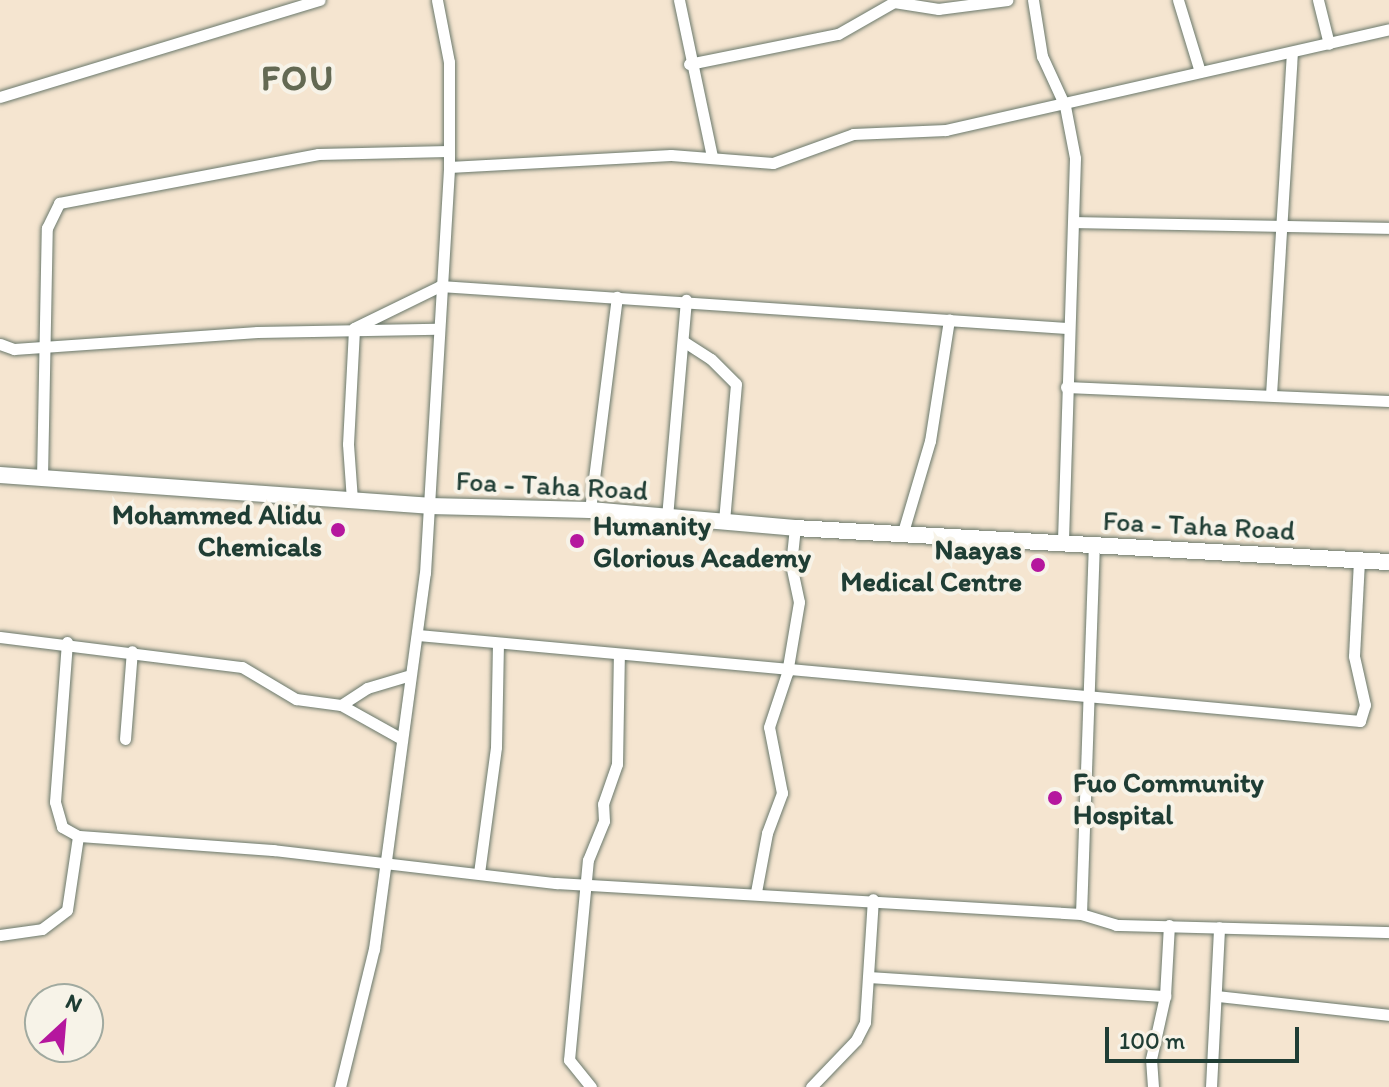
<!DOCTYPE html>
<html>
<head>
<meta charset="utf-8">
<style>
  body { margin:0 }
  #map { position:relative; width:1389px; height:1087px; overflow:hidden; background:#f5e5d0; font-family:Itim,sans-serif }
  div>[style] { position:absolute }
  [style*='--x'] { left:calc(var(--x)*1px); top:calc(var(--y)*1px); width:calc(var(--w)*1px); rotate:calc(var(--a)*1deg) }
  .roads { filter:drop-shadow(0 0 2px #6a786b) drop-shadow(0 0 2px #6a786b) }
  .street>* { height:11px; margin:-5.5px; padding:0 5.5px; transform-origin:5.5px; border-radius:5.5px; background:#fff }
  .secondary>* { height:16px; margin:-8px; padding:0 8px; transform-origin:8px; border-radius:8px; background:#fff }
  .dots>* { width:22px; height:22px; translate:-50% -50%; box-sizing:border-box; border:4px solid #f7f3e8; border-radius:50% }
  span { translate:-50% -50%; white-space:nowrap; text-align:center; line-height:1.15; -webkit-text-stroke:8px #f7f3e8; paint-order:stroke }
  .street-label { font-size:28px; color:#1f3d34 }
  .poi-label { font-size:28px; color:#1f3d34; font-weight:700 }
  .right { translate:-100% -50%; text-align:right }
  .left { translate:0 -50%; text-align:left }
  .district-label { font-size:36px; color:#636953; font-weight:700; letter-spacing:2px }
  .north { position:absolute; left:24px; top:983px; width:80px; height:80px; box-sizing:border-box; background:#f7f3e8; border:2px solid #a1aaa0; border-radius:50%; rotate:26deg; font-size:22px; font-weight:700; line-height:32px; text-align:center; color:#1f3d34 }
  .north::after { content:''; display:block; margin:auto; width:28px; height:36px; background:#b5179e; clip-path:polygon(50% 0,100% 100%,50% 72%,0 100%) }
  .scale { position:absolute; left:1105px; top:1027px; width:194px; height:36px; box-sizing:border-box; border:4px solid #1f3d34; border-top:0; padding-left:10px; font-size:24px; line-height:28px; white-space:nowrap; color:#1f3d34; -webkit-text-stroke:6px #f7f3e8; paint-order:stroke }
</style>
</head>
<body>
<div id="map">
  <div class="roads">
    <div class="street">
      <i style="--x:679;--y:0;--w:160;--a:78.1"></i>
      <i style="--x:1033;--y:0;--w:57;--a:80.9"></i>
      <i style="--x:1042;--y:56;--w:55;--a:65.3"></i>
      <i style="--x:1065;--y:106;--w:53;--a:79.1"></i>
      <i style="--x:1075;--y:158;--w:386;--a:91.8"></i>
      <i style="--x:1178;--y:0;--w:75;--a:73"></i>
      <i style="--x:1318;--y:0;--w:45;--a:76"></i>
      <i style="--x:689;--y:64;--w:152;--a:-11.4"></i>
      <i style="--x:838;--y:34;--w:64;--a:-29.7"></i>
      <i style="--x:894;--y:2;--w:45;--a:9"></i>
      <i style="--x:938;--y:9;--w:70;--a:-7.4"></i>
      <i style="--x:0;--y:97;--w:334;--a:-16.9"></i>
      <i style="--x:449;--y:167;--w:222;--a:-3.1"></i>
      <i style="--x:671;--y:155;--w:102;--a:4.5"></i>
      <i style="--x:773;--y:163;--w:85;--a:-19.9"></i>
      <i style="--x:853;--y:134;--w:93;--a:-2.5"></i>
      <i style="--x:946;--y:130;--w:454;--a:-12.8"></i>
      <i style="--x:1076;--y:222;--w:313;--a:1.1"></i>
      <i style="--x:354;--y:328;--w:96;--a:-26"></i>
      <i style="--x:440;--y:286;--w:628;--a:3.83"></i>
      <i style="--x:683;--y:341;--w:33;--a:33"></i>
      <i style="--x:711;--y:359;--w:35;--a:45"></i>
      <i style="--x:736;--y:384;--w:138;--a:95"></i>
      <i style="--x:0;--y:344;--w:15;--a:20"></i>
      <i style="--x:14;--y:349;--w:244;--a:-4"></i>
      <i style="--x:257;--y:332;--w:180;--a:-1"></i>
      <i style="--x:1066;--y:387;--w:323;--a:2.5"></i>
      <i style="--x:1271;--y:395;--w:343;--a:-86.5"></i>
      <i style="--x:42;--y:478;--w:250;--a:-88.9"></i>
      <i style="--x:47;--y:228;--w:28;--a:-64"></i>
      <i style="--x:59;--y:203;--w:264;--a:-10.7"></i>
      <i style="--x:318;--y:154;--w:130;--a:-1.3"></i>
      <i style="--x:352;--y:500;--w:56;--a:-94.1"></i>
      <i style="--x:348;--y:444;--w:116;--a:-87"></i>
      <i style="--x:590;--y:510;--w:215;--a:-82.8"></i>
      <i style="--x:667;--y:517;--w:218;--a:-85"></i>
      <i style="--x:903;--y:532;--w:95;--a:-73.5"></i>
      <i style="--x:930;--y:441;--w:123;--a:-81.1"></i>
      <i style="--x:418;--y:635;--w:946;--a:5.22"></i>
      <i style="--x:1360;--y:721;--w:17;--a:-73"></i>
      <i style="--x:1365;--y:705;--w:50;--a:-102.7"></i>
      <i style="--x:1354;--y:656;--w:96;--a:-87"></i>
      <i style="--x:0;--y:637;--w:244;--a:7.1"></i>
      <i style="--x:242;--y:667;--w:63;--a:30.7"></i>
      <i style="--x:296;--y:699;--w:45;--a:7.6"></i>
      <i style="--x:341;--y:705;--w:68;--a:29.2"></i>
      <i style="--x:67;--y:642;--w:160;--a:94.3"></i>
      <i style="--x:55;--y:802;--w:26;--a:74"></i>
      <i style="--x:62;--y:827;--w:18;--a:29"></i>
      <i style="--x:78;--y:836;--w:196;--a:4.1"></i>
      <i style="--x:273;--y:850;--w:285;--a:6.7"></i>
      <i style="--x:556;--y:883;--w:526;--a:3.38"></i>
      <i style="--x:1081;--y:914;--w:37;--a:17"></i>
      <i style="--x:1116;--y:925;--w:273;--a:1.5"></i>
      <i style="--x:341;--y:705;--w:31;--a:-33"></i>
      <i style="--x:367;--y:688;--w:42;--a:-16.7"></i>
      <i style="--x:125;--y:739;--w:88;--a:-85.5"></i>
      <i style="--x:479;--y:873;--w:127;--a:-82.3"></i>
      <i style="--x:496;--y:747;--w:104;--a:-88.9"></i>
      <i style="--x:756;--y:892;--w:60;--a:-79.4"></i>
      <i style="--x:767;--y:833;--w:43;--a:-69.4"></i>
      <i style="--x:782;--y:793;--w:67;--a:-101.1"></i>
      <i style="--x:769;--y:727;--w:57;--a:-71.6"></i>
      <i style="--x:787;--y:673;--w:72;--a:-80.4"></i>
      <i style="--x:799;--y:602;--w:38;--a:-102"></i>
      <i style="--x:791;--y:565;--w:37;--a:-84"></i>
      <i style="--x:1081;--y:914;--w:369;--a:-88"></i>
      <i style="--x:0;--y:935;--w:42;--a:-8.1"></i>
      <i style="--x:42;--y:929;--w:31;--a:-37"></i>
      <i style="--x:67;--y:910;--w:75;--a:-81.5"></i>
      <i style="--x:870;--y:977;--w:296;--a:3.7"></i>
      <i style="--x:1217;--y:996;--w:173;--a:6.3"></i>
      <i style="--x:340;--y:1087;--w:142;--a:-76.2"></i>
      <i style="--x:374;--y:949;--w:379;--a:-82.3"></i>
      <i style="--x:425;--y:573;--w:407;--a:-86.6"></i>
      <i style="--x:449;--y:167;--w:105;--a:-90"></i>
      <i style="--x:449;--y:62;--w:63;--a:-101"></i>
      <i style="--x:591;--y:1087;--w:35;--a:-129"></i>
      <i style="--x:569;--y:1060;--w:201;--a:-84.6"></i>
      <i style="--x:588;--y:860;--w:42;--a:-67.7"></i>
      <i style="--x:604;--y:821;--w:17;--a:-93"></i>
      <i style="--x:603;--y:804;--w:42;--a:-70.7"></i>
      <i style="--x:617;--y:764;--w:110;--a:-89"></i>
      <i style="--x:811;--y:1087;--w:65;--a:-46.2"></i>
      <i style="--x:856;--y:1040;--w:20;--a:-63"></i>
      <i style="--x:865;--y:1022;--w:123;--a:-86.3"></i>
      <i style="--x:1153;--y:1087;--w:28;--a:-94"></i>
      <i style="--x:1151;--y:1059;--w:65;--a:-77.5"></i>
      <i style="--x:1165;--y:996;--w:71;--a:-86.8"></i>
      <i style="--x:1211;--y:1087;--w:160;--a:-87.1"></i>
    </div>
    <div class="secondary">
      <i style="--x:0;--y:475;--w:430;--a:4.1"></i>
      <i style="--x:429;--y:506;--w:161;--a:1.4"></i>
      <i style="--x:590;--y:510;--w:206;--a:5"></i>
      <i style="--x:795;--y:528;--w:595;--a:3.28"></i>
    </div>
  </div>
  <div class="dots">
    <i style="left:338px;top:530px;background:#b5179e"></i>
    <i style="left:577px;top:541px;background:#b5179e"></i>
    <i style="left:1038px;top:565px;background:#b5179e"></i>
    <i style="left:1055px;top:798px;background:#b5179e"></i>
  </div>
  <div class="street-label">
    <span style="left:552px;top:485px;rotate:3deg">Foa - Taha Road</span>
    <span style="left:1199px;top:525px;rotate:3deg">Foa - Taha Road</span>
  </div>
  <div class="poi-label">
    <span class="right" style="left:322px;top:530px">Mohammed Alidu<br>Chemicals</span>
    <span class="left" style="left:593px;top:541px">Humanity<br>Glorious Academy</span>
    <span class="right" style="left:1022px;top:565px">Naayas<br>Medical Centre</span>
    <span class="left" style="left:1073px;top:798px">Fuo Community<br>Hospital</span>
  </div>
  <div class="district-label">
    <span style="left:298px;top:78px">FOU</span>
  </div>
  <div class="north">N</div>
  <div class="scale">100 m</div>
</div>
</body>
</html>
